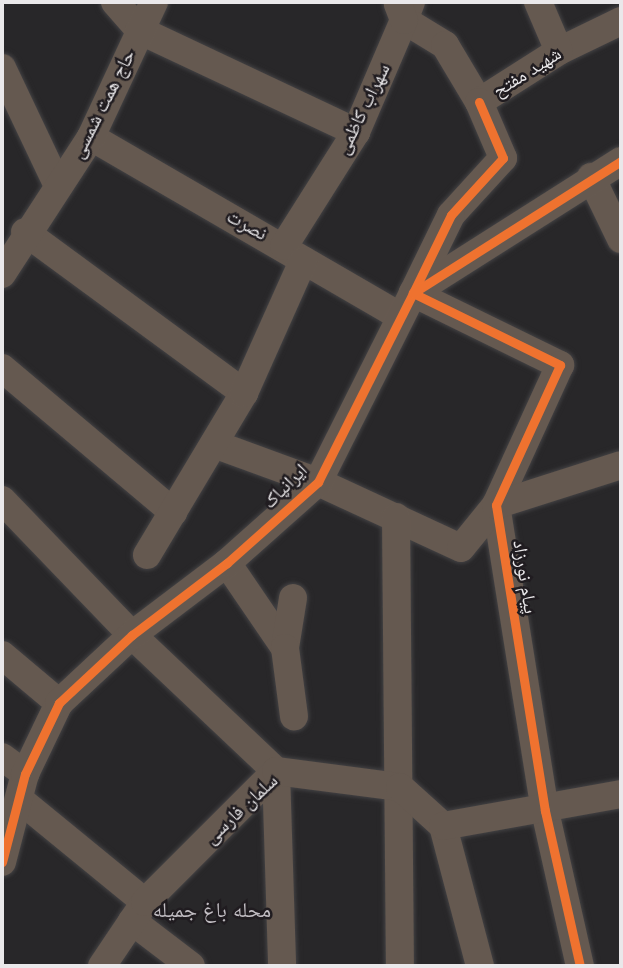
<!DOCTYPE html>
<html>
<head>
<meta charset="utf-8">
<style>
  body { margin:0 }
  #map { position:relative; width:623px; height:968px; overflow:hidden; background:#282729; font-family:"Libre Baskerville","Noto Naskh Arabic",serif }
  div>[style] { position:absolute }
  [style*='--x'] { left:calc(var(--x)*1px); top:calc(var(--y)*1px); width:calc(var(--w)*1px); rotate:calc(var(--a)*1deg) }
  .roads { filter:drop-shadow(0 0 2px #434244) drop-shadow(0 0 2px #434244) }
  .minor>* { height:28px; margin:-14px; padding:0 14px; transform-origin:14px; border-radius:14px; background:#655950 }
  .cycleway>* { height:9px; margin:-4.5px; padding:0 4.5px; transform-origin:4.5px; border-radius:4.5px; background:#ef722f }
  span { translate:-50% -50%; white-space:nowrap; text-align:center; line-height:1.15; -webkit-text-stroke:5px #201c20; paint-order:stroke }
  .street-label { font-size:19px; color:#eae8ea }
  .neighbourhood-label { font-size:21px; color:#c2bec3 }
  .frame { position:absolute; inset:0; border:4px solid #eae8ea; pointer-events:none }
</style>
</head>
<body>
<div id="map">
  <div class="roads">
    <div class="minor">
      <i style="--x:115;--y:2;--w:37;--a:49"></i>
      <i style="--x:139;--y:30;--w:240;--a:25.2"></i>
      <i style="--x:411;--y:2;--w:19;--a:111"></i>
      <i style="--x:404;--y:20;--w:48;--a:31.4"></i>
      <i style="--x:445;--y:45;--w:66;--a:59.2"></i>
      <i style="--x:479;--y:102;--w:95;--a:-32.5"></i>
      <i style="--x:559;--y:51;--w:69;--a:-25.8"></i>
      <i style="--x:538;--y:2;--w:53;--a:66.8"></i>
      <i style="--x:2;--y:68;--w:131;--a:64.6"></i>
      <i style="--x:479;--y:102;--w:61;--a:66.8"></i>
      <i style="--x:503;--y:158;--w:77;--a:132.4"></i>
      <i style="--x:451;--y:215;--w:87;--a:116"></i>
      <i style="--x:413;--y:293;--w:164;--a:26.1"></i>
      <i style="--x:560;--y:365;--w:154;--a:114.6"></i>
      <i style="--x:496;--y:505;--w:310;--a:80.9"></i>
      <i style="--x:545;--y:811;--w:159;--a:77.3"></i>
      <i style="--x:91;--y:137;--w:358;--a:30.1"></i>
      <i style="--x:591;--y:177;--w:69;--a:64.2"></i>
      <i style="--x:25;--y:232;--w:272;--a:36.3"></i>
      <i style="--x:284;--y:246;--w:135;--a:-57.7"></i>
      <i style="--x:356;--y:132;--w:122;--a:-66.8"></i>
      <i style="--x:404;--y:20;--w:17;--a:-111"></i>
      <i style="--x:2;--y:274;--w:163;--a:-57"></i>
      <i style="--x:91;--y:137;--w:149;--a:-65"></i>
      <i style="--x:2;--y:368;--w:224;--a:40.1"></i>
      <i style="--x:214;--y:444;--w:111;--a:20.1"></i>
      <i style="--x:318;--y:482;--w:157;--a:24.8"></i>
      <i style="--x:461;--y:548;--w:55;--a:-50.9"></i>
      <i style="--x:496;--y:505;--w:131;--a:-17.7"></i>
      <i style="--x:2;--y:500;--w:187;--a:46.1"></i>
      <i style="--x:132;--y:635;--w:198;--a:43.4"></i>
      <i style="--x:276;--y:771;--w:195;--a:88.2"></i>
      <i style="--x:396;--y:517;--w:449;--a:89.5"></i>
      <i style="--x:147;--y:555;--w:189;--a:-59.1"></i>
      <i style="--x:244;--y:393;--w:145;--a:-65.9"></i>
      <i style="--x:227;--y:563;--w:103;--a:55.7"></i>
      <i style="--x:293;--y:598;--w:51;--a:99.1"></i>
      <i style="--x:285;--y:648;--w:69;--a:82.5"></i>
      <i style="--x:2;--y:655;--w:75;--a:40.1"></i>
      <i style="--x:2;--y:757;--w:29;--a:36"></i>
      <i style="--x:19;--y:799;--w:163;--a:39.3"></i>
      <i style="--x:443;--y:826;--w:145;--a:75.2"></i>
      <i style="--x:2;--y:862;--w:91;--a:-75.4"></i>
      <i style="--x:25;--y:774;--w:79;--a:-64.4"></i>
      <i style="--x:59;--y:703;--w:100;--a:-43"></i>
      <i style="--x:132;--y:635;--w:119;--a:-37.2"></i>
      <i style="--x:227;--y:563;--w:122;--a:-41.7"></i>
      <i style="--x:318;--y:482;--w:212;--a:-63.3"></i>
      <i style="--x:413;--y:293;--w:246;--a:-32.4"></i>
      <i style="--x:132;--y:921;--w:74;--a:37.3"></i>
      <i style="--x:102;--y:966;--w:77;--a:-56.1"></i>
      <i style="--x:145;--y:902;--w:185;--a:-45"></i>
      <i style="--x:276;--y:771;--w:125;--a:7.4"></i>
      <i style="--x:400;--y:787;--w:58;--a:42.2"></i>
      <i style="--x:443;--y:826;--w:181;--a:-10.2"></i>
    </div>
  </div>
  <div class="cycleway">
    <i style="--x:479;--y:102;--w:61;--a:66.8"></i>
    <i style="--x:503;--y:158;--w:77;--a:132.4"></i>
    <i style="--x:451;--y:215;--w:87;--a:116"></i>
    <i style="--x:413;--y:293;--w:164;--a:26.1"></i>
    <i style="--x:560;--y:365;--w:154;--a:114.6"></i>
    <i style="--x:496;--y:505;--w:310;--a:80.9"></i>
    <i style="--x:545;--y:811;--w:159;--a:77.3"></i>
    <i style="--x:2;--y:862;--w:91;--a:-75.4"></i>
    <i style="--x:25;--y:774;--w:79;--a:-64.4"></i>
    <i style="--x:59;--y:703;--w:100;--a:-43"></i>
    <i style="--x:132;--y:635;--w:119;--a:-37.2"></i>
    <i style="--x:227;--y:563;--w:122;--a:-41.7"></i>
    <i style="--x:318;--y:482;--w:212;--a:-63.3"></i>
    <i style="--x:413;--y:293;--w:246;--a:-32.4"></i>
  </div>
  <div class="street-label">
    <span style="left:527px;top:72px;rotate:-32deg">شهید مفتح</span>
    <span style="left:103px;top:104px;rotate:-63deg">حاج همت شمسی</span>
    <span style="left:363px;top:109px;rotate:-64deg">سهراب کاظمی</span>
    <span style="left:247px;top:225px;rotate:29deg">نصرت</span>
    <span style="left:285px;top:486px;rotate:-45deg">ایرانپاک</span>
    <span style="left:525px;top:577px;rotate:81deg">پیام نورزاد</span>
    <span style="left:241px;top:809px;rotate:-43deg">سلمان فارسی</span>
  </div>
  <div class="neighbourhood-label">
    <span style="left:212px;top:910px">محله باغ‌ جمیله</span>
  </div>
  <div class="frame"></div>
</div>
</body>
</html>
